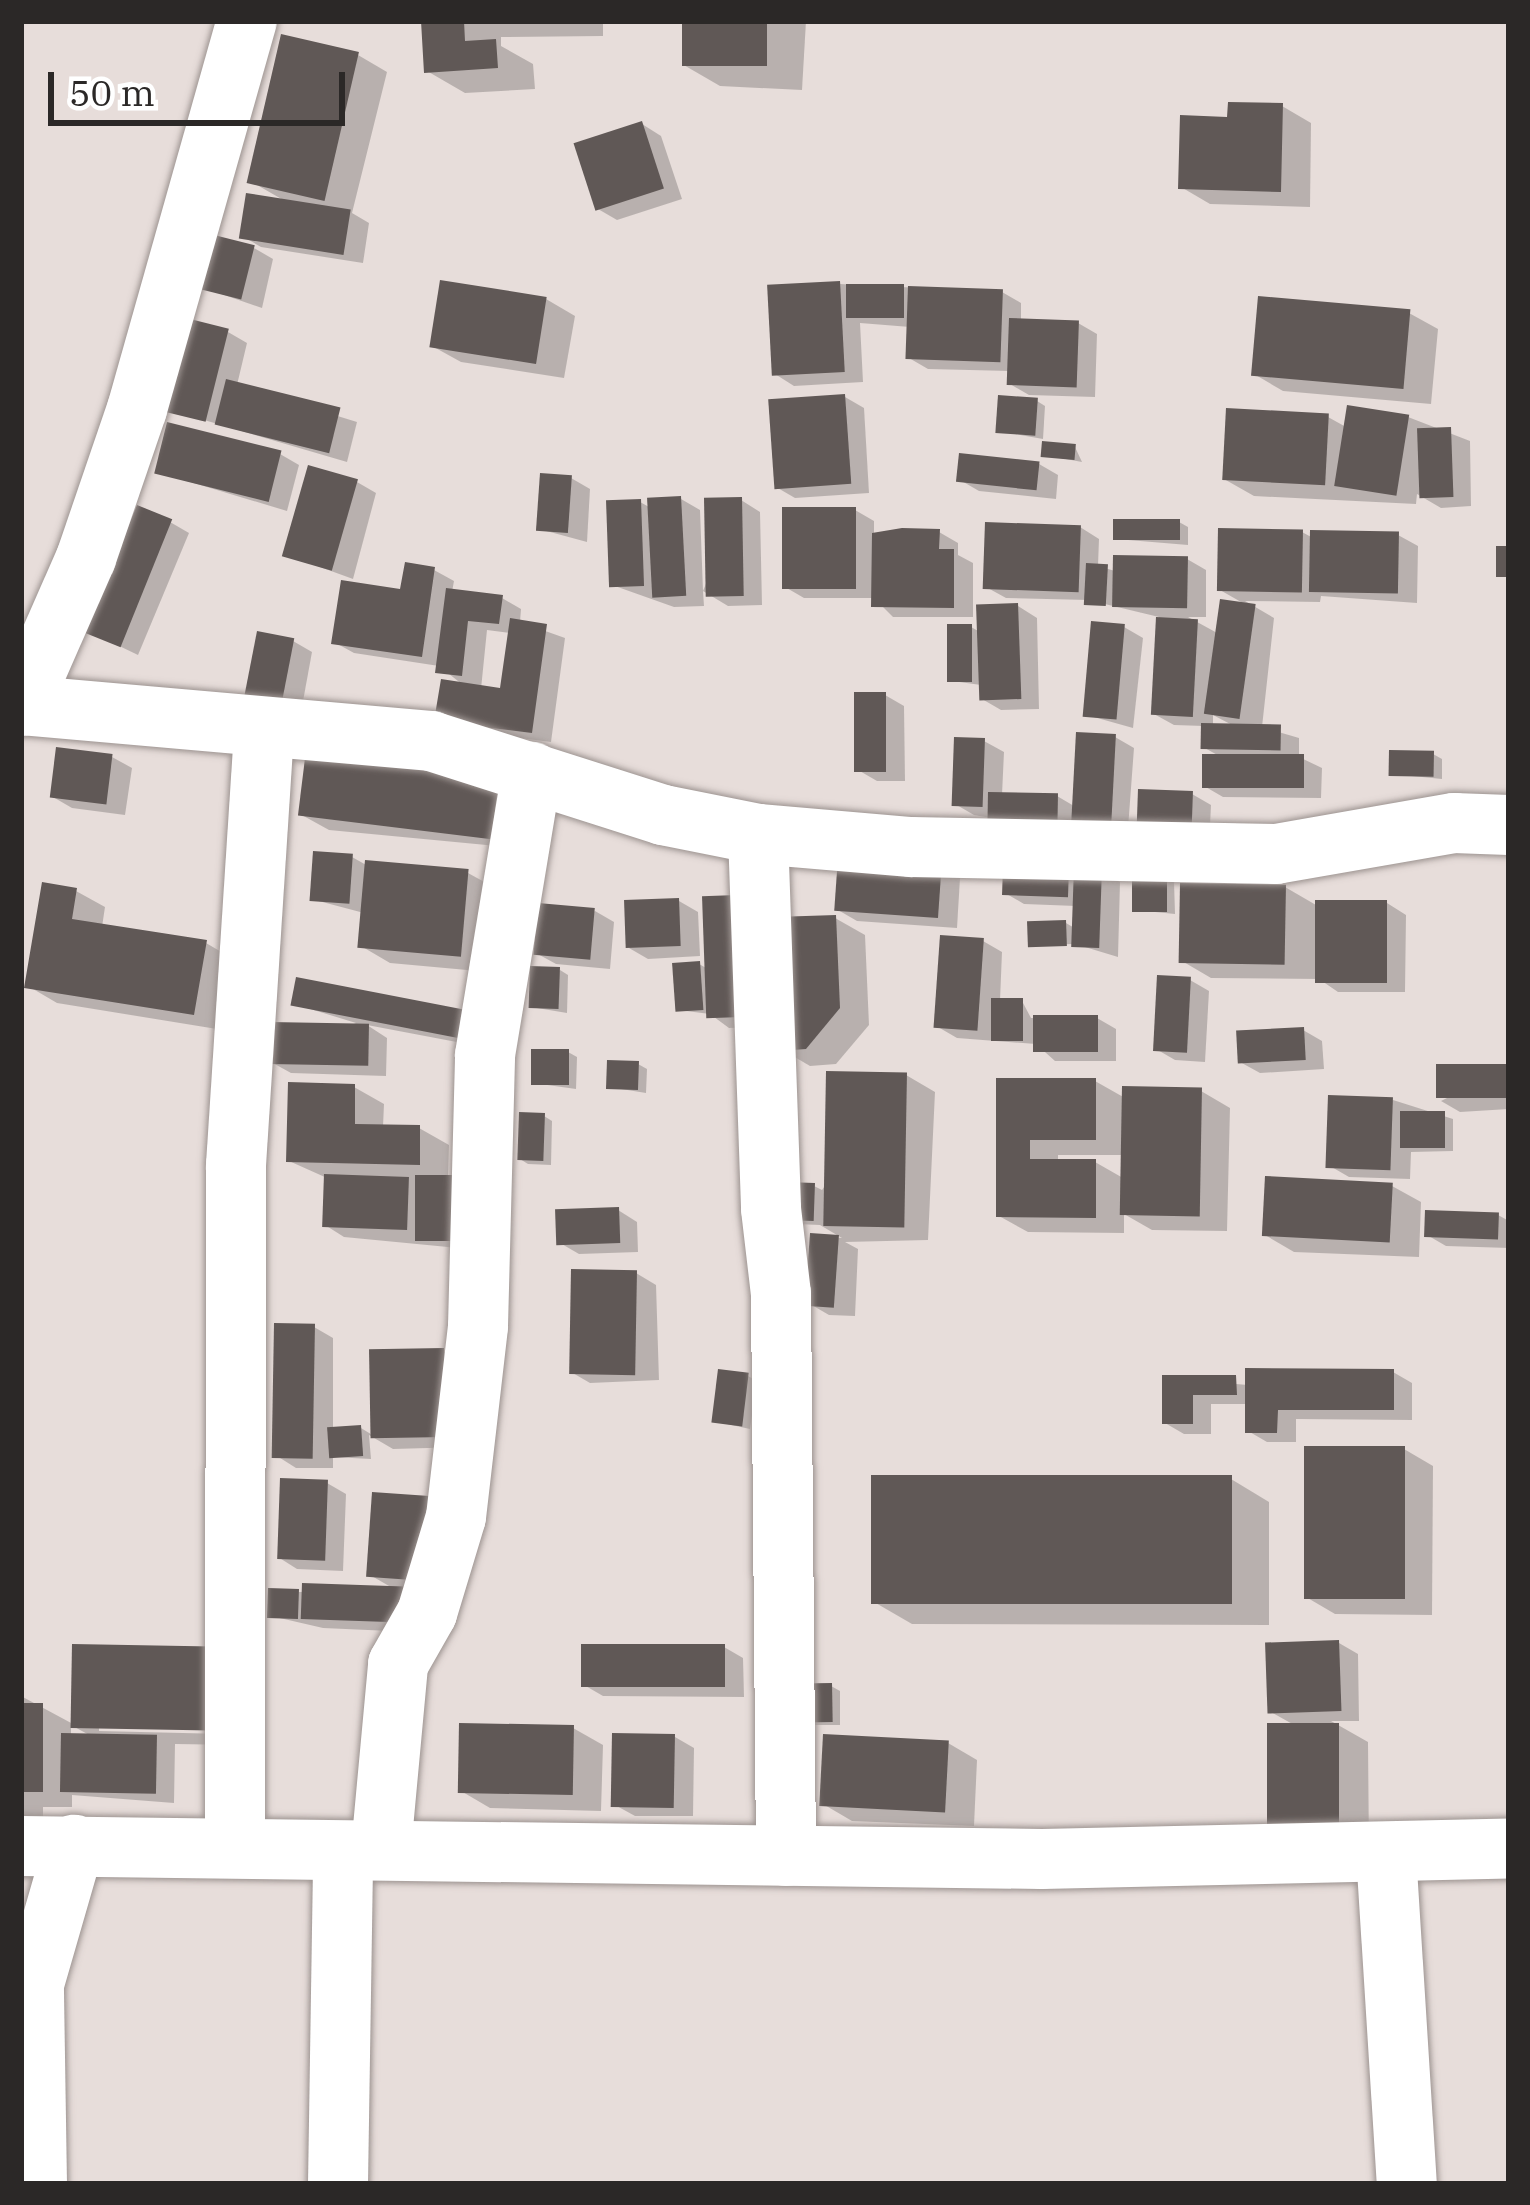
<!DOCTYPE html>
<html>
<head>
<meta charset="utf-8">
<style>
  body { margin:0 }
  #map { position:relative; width:1530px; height:2205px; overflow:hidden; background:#e7ddda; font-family:"IBM Plex Serif",serif }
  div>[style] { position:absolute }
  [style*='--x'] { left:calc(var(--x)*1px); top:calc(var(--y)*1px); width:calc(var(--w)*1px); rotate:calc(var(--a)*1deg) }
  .shadow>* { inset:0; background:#0003 }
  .building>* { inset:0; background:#605856; transform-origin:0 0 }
  .roads { filter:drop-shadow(0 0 3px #9c9390) drop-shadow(0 0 3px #9c9390) }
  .minor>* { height:60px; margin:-30px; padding:0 30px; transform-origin:30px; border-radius:30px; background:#fff }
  span { translate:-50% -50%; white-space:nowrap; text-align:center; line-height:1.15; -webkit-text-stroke:12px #fff; paint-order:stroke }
  .frame { position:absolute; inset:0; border:24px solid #2b2827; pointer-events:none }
  .scale { position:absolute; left:48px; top:72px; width:297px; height:54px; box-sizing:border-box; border:6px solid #2b2827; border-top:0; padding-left:15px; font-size:36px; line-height:42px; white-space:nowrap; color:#2b2827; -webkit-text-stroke:9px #fff; paint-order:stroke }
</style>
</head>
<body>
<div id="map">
  <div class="shadow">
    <i style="clip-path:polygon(424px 21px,603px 21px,603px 36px,501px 37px,501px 46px,533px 64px,535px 89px,465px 93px,427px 71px)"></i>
    <i style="clip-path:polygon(685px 21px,806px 21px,802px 90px,720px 86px,682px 64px)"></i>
    <i style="clip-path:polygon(358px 55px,387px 72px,352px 213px,369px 223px,363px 263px,261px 247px,242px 236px,285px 201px,250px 181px)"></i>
    <i style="clip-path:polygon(1282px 106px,1311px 123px,1310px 207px,1210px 204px,1181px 187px)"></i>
    <i style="clip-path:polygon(642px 124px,661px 136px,682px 199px,617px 220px,598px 209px)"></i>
    <i style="clip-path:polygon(254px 248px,273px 259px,262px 308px,204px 288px)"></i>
    <i style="clip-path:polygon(840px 284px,1002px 292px,1021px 303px,1021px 321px,1078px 323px,1097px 334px,1095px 397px,1029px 395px,1010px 384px,1010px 371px,928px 369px,909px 358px,910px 327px,860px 323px,863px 382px,794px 386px,775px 374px)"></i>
    <i style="clip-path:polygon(546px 299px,575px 316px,564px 378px,461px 362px,432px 346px)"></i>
    <i style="clip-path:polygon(1409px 313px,1438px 329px,1431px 404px,1283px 391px,1254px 374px)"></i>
    <i style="clip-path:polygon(228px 332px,247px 343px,237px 385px,357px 422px,347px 462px,170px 410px)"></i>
    <i style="clip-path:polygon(845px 397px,864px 408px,869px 493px,795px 498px,776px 487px)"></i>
    <i style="clip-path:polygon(1037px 401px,1045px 406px,1043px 439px,998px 431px)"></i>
    <i style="clip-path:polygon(1328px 417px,1346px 427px,1408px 417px,1470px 441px,1471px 506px,1441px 508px,1417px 494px,1416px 504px,1254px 496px,1224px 479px)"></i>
    <i style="clip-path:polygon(1075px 447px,1082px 462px,1044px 455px)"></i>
    <i style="clip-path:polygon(280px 454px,299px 465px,287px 511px,157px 472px)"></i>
    <i style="clip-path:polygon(1039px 464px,1058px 475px,1056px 499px,979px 491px,960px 480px)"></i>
    <i style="clip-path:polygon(571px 478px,590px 489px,587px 542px,539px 529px)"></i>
    <i style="clip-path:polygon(357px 482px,376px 493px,353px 579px,287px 555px)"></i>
    <i style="clip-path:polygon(681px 499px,700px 510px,703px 591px,741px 500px,760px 512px,762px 605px,728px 606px,703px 591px,704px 606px,674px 607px,612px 585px,640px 502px,651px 508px)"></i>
    <i style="clip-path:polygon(855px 510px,874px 521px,874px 536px,939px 532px,958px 543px,958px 555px,973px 563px,973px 617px,893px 617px,874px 598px,804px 598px,785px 587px)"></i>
    <i style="clip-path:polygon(170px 522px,189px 533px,138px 655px,88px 631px)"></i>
    <i style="clip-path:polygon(1179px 522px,1188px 527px,1188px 545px,1116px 539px)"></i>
    <i style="clip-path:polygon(evenodd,1080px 527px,1099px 539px,1098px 566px,1115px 571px,1187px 559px,1206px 570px,1206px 617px,1188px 617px,1219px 634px,1248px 606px,1220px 590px,1302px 532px,1313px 538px,1398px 535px,1418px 546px,1417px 603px,1321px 596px,1320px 602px,1245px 601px,1274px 618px,1262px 727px,1299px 738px,1299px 757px,1322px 768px,1321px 798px,1223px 797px,1204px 786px,1221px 757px,1203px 747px,1204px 726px,1174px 725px,1154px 714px,1159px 617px,1088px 600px,1006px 598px,986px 587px,1080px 527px,1213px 715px,1234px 726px,1213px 726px,1213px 715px)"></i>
    <i style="clip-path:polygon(evenodd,434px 570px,454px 581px,452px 592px,502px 598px,521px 609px,520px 622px,565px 638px,551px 742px,457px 730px,463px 685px,439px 666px,354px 653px,334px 642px,434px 570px,487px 630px,511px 633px,502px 692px,481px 689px,487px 630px)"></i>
    <i style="clip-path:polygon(1018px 606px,1037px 618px,1039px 709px,1001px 710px,982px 699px,981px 685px,952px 681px,971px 627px,980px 632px)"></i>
    <i style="clip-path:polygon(1124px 627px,1143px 638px,1133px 728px,1083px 714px)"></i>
    <i style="clip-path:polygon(293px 641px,312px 652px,299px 723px,266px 717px)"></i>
    <i style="clip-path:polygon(885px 695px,904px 706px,905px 781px,877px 781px,858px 770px)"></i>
    <i style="clip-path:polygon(1115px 737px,1134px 748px,1127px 842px,974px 815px,955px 804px,984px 741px,1004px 752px,1002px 795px,1057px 796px,1074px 806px)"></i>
    <i style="clip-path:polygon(1433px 754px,1442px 759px,1442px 779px,1392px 774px)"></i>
    <i style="clip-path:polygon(112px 757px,132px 768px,125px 815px,72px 808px,53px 797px)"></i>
    <i style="clip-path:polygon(498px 778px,519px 848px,329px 830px,300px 814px)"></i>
    <i style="clip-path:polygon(1140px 792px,1192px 794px,1211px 805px,1209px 847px)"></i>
    <i style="clip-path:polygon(352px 857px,368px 866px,468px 873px,497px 889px,489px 972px,390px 963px,361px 946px,364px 913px,311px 899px)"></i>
    <i style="clip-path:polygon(941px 867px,960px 878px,957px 928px,857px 921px,838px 910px)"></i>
    <i style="clip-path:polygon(1101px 871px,1120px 882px,1118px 957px,1075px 944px,1031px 945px,1066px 923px,1076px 929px,1076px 906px,1024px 904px,1005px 893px)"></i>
    <i style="clip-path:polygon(1135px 876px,1174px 881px,1175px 914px,1135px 910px)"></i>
    <i style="clip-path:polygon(1285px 887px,1316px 905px,1387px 903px,1406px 915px,1405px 992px,1338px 992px,1319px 979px,1211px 978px,1182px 961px)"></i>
    <i style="clip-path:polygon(76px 891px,105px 907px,102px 927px,206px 943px,235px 960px,223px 1030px,57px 1003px,28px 986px)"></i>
    <i style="clip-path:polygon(679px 901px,698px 912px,700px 956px,648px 959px,629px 948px)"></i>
    <i style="clip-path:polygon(595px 911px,614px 922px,610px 969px,556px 964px,536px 953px)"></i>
    <i style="clip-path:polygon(835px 918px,865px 935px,869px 1025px,836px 1064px,810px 1066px,781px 1049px)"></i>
    <i style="clip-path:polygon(983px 941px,1002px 952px,1000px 1001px,1022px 1001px,1031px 1018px,1097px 1018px,1116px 1029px,1116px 1061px,1055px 1061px,1036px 1044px,957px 1038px,938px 1027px)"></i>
    <i style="clip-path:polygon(699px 964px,708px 969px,759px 1027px,729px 1028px,710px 1014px,678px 1010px)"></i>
    <i style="clip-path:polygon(560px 970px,568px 975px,567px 1013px,531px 1007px)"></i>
    <i style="clip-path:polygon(1190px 980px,1209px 991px,1205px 1062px,1175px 1060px,1156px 1049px)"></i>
    <i style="clip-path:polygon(294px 1004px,468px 1013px,483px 1047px,367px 1025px,387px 1038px,386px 1076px,291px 1073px,271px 1062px,356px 1023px)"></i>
    <i style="clip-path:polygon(1303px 1030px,1322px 1041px,1324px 1069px,1260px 1073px,1240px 1062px)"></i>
    <i style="clip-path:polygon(568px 1052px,577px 1057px,576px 1089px,533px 1083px)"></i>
    <i style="clip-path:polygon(638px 1064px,647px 1069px,646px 1093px,609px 1087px)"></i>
    <i style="clip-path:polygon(1509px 1067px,1509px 1109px,1460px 1112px,1441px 1101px)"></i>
    <i style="clip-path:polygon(906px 1075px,935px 1092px,928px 1240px,845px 1242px,858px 1249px,855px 1316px,829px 1315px,810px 1304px,813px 1236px,842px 1238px,820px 1225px,795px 1224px,814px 1186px,822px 1190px)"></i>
    <i style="clip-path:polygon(evenodd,999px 1081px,1095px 1081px,1125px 1098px,1201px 1091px,1230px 1108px,1227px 1231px,1152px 1230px,1124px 1214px,1124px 1233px,1028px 1232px,999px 1216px,999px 1081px,1058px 1155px,1124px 1155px,1123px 1178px,1095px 1162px,1058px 1162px,1058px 1155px)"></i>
    <i style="clip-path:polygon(354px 1087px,384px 1104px,383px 1127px,419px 1128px,449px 1145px,448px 1178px,479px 1250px,344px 1237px,325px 1225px,327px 1178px,289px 1161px)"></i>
    <i style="clip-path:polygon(1393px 1100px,1453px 1119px,1453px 1151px,1411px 1152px,1410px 1179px,1349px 1177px,1330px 1166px)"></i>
    <i style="clip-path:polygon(544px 1116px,552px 1121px,551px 1165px,528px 1164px,520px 1159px)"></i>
    <i style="clip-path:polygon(1392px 1186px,1421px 1202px,1419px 1257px,1294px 1252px,1265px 1235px)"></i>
    <i style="clip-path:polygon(618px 1210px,637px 1222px,638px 1252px,579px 1254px,560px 1243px)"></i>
    <i style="clip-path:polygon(1498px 1215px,1509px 1221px,1509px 1248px,1446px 1246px,1427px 1235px)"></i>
    <i style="clip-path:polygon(636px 1273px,656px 1285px,659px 1380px,590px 1383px,571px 1372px)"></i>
    <i style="clip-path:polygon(314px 1327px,333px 1338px,333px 1430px,361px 1428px,374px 1436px,443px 1351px,462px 1362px,464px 1447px,393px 1449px,369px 1435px,371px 1459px,333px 1457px,333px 1468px,296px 1468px,277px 1456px)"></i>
    <i style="clip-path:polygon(1393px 1372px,1412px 1383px,1412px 1420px,1296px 1419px,1296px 1442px,1267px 1442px,1248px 1431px,1248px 1404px,1211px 1404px,1211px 1434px,1184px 1434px,1165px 1423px,1165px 1378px,1248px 1385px)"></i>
    <i style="clip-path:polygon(748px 1376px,757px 1381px,750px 1429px,713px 1421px)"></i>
    <i style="clip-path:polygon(1404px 1449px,1433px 1466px,1432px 1615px,1335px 1614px,1306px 1597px)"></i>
    <i style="clip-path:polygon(1231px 1479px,1269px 1502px,1269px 1625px,912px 1624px,874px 1602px)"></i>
    <i style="clip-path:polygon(327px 1483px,346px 1494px,343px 1571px,297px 1569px,278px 1557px)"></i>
    <i style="clip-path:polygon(374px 1495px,435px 1633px,323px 1628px,271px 1616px,298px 1592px,396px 1590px,370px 1575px)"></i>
    <i style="clip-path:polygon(1339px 1643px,1358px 1654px,1359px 1721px,1331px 1721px,1368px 1742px,1369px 1852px,1271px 1836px,1296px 1726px,1269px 1711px)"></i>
    <i style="clip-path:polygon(724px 1647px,743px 1658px,744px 1697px,603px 1696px,584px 1685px)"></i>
    <i style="clip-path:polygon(evenodd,240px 1667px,238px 1745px,175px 1744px,174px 1803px,72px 1795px,72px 1807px,43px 1807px,43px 1825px,21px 1825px,21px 1696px,73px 1724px,240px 1667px,71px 1725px,91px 1736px,71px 1736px,71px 1725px,240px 1667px,99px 1725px,225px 1728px,225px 1734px,99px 1731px,99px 1725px)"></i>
    <i style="clip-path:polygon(831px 1686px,840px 1691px,840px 1725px,812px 1725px)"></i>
    <i style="clip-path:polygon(573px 1728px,603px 1745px,601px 1811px,490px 1808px,461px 1791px)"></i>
    <i style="clip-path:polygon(675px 1737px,694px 1748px,693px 1816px,635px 1816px,615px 1805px)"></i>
    <i style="clip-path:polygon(948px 1743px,977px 1760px,974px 1826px,852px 1821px,823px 1804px)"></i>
  </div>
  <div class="building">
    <i style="clip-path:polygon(421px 21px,464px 21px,465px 41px,496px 39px,498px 68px,424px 73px)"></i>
    <i style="left:682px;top:21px;width:85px;height:45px"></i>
    <i style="left:281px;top:34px;width:80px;height:153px;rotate:13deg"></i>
    <i style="clip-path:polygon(1228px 102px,1283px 103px,1281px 192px,1178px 189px,1180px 115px,1227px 117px)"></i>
    <i style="left:642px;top:121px;width:71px;height:72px;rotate:72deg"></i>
    <i style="left:246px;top:193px;width:106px;height:46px;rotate:9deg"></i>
    <i style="left:214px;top:235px;width:42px;height:56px;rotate:14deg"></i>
    <i style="left:440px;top:280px;width:108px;height:68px;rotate:9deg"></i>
    <i style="left:840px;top:281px;width:91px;height:73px;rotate:87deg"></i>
    <i style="left:846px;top:284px;width:58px;height:34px"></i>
    <i style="left:908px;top:286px;width:95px;height:73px;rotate:2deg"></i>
    <i style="left:1258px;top:296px;width:153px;height:80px;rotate:5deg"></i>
    <i style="left:1009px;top:318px;width:70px;height:67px;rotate:2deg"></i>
    <i style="left:190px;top:319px;width:40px;height:96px;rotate:14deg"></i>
    <i style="left:226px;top:379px;width:118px;height:47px;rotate:14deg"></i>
    <i style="left:845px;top:394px;width:90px;height:77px;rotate:86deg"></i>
    <i style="left:998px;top:395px;width:40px;height:38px;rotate:4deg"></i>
    <i style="left:1347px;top:405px;width:63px;height:82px;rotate:9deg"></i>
    <i style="left:1226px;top:408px;width:103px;height:72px;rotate:3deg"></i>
    <i style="left:167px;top:422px;width:118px;height:53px;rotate:14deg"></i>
    <i style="left:1451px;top:427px;width:70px;height:34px;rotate:88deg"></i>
    <i style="left:1042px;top:441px;width:34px;height:16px;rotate:5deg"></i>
    <i style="left:959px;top:453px;width:81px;height:29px;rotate:6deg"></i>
    <i style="left:308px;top:465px;width:52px;height:95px;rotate:16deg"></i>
    <i style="left:540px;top:473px;width:32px;height:58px;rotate:4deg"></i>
    <i style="left:681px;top:496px;width:100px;height:34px;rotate:87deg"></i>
    <i style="left:742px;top:497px;width:99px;height:38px;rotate:89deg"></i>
    <i style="left:641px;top:499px;width:87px;height:35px;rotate:88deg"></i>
    <i style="left:137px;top:505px;width:38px;height:138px;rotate:22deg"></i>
    <i style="left:856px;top:507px;width:82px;height:74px;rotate:90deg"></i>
    <i style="left:1113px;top:519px;width:67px;height:21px"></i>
    <i style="left:985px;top:522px;width:96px;height:67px;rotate:2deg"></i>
    <i style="clip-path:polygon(902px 528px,940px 529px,939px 549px,954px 549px,954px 608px,871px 607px,872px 533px)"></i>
    <i style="left:1218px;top:528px;width:85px;height:63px;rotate:1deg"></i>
    <i style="left:1310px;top:530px;width:89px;height:62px;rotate:1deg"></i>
    <i style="left:1496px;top:546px;width:13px;height:31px"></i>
    <i style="left:1113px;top:555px;width:75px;height:52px;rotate:1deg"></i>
    <i style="clip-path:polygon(405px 562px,435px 567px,422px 657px,331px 644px,341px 580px,400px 589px)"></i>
    <i style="left:1086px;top:563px;width:22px;height:42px;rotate:3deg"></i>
    <i style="clip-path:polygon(446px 588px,503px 595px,499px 624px,468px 621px,462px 676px,435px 673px)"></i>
    <i style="left:1220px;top:599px;width:36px;height:116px;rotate:8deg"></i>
    <i style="left:1018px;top:603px;width:96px;height:42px;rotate:88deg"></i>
    <i style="left:1156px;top:617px;width:42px;height:98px;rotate:3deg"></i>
    <i style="clip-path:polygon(510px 618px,547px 624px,532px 733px,434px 721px,441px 679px,500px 688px)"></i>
    <i style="left:1091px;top:621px;width:34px;height:96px;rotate:5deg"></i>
    <i style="left:947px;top:624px;width:25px;height:58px"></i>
    <i style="left:257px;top:631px;width:38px;height:77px;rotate:11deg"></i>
    <i style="left:854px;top:692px;width:32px;height:80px"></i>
    <i style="left:1201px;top:723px;width:80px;height:26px;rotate:1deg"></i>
    <i style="left:1076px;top:732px;width:40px;height:98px;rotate:3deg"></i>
    <i style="left:954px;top:737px;width:31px;height:69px;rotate:2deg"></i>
    <i style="left:56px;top:747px;width:57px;height:51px;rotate:7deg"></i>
    <i style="left:306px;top:750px;width:195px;height:66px;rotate:7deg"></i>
    <i style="left:1389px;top:750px;width:45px;height:26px;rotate:1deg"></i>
    <i style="left:1202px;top:754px;width:102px;height:34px"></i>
    <i style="left:1138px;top:789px;width:55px;height:47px;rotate:2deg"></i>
    <i style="left:988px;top:792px;width:70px;height:32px;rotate:1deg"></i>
    <i style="left:313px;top:851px;width:40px;height:50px;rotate:4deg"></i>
    <i style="left:838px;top:857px;width:104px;height:54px;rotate:4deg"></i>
    <i style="left:365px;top:860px;width:104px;height:88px;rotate:5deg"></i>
    <i style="left:1003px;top:867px;width:66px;height:28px;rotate:2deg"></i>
    <i style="left:1074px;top:867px;width:28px;height:80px;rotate:2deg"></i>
    <i style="left:1132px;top:873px;width:35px;height:39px"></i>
    <i style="clip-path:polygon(42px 882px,77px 888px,72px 919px,207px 940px,194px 1015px,24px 988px)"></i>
    <i style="left:1180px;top:883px;width:106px;height:80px;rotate:1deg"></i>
    <i style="left:737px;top:895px;width:122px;height:35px;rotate:88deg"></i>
    <i style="left:679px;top:898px;width:48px;height:55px;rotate:88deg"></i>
    <i style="left:1387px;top:900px;width:83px;height:72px;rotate:90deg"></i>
    <i style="left:538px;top:903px;width:57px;height:52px;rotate:5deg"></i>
    <i style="clip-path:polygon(836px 915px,840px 1008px,806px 1049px,778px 1051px,775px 917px)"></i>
    <i style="left:1066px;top:920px;width:26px;height:39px;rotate:88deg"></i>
    <i style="left:940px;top:935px;width:44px;height:93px;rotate:4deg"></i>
    <i style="left:700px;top:961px;width:49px;height:28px;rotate:86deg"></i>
    <i style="left:530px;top:966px;width:30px;height:42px;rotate:2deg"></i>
    <i style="left:1157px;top:975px;width:34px;height:76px;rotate:3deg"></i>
    <i style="left:296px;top:977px;width:176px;height:29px;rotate:11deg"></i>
    <i style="left:991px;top:998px;width:32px;height:43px"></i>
    <i style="left:1033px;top:1015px;width:65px;height:37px"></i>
    <i style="left:270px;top:1022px;width:99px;height:42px;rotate:1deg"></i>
    <i style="left:1304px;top:1027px;width:33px;height:68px;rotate:87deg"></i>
    <i style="left:531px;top:1049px;width:38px;height:36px"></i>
    <i style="left:607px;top:1060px;width:32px;height:29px;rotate:2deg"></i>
    <i style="left:1509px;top:1064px;width:34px;height:73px;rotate:90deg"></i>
    <i style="left:826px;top:1071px;width:81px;height:155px;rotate:1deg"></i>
    <i style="clip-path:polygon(996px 1078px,1096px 1078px,1096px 1140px,1030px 1140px,1030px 1159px,1096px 1159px,1096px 1218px,996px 1217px)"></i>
    <i style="clip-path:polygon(288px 1082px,355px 1084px,355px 1124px,420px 1125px,420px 1165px,286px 1162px)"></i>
    <i style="left:1122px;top:1086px;width:80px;height:129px;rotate:1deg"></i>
    <i style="left:1328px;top:1095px;width:65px;height:73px;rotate:2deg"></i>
    <i style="left:1400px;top:1111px;width:45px;height:37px"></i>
    <i style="left:519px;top:1112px;width:26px;height:48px;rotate:2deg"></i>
    <i style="left:324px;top:1174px;width:85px;height:53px;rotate:2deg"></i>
    <i style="left:415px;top:1175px;width:45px;height:66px"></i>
    <i style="left:1265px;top:1176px;width:128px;height:60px;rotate:3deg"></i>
    <i style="left:785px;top:1182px;width:30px;height:38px;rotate:2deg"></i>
    <i style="left:619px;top:1207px;width:36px;height:64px;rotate:88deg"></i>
    <i style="left:1425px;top:1210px;width:74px;height:27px;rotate:2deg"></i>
    <i style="left:810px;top:1233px;width:29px;height:73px;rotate:4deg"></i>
    <i style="left:571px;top:1269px;width:66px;height:105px;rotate:1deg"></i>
    <i style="left:274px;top:1323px;width:41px;height:135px;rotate:1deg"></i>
    <i style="left:444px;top:1348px;width:89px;height:75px;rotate:89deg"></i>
    <i style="clip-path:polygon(1245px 1368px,1394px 1369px,1394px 1410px,1278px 1410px,1277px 1433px,1245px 1433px)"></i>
    <i style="left:718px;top:1369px;width:31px;height:54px;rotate:7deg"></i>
    <i style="clip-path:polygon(1162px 1375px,1236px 1375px,1237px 1395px,1193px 1395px,1193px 1424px,1162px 1424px)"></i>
    <i style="left:361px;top:1425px;width:31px;height:34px;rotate:86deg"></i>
    <i style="left:1304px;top:1446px;width:101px;height:153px"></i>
    <i style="left:871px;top:1475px;width:361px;height:129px"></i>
    <i style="left:280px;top:1478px;width:48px;height:81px;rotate:2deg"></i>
    <i style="left:372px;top:1492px;width:61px;height:85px;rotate:4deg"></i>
    <i style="left:302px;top:1583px;width:117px;height:36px;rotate:2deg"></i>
    <i style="left:268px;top:1588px;width:31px;height:30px;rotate:2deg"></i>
    <i style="left:1339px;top:1640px;width:71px;height:74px;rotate:88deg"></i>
    <i style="left:72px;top:1644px;width:140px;height:84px;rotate:1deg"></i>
    <i style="left:725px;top:1644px;width:43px;height:144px;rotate:90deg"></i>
    <i style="left:832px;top:1683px;width:39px;height:32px;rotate:89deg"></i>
    <i style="left:21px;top:1703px;width:22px;height:89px"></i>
    <i style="left:459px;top:1723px;width:115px;height:70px;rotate:1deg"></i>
    <i style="left:1267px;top:1723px;width:72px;height:114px"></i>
    <i style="left:61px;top:1733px;width:96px;height:59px;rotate:1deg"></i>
    <i style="left:612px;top:1733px;width:63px;height:74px;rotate:1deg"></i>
    <i style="left:823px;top:1734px;width:126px;height:72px;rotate:3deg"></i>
  </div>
  <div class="roads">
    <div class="minor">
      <i style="--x:21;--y:705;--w:412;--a:5"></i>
      <i style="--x:431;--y:741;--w:244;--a:17.7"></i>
      <i style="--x:663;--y:815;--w:97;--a:11.3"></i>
      <i style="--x:758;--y:834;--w:154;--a:4.9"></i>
      <i style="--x:911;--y:847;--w:365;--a:1.1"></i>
      <i style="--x:1276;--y:854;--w:181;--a:-9.9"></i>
      <i style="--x:1454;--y:823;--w:55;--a:2.1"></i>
      <i style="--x:21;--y:706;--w:162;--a:-66.3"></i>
      <i style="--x:86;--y:558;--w:157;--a:-71.1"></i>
      <i style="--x:137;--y:409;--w:403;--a:-74.2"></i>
      <i style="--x:758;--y:834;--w:375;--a:88"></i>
      <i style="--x:771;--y:1209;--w:86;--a:83.3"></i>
      <i style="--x:781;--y:1294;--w:562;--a:89.49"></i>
      <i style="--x:21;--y:1846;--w:1021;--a:0.73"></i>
      <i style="--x:1042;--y:1859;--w:467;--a:-1.3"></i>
      <i style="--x:235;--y:1846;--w:681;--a:-89.92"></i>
      <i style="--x:236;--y:1165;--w:435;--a:-86.3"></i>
      <i style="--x:381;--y:1849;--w:186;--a:-84.7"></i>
      <i style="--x:398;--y:1664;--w:59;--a:-60.4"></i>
      <i style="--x:427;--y:1613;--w:100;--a:-73.2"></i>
      <i style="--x:456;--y:1517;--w:192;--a:-83.4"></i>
      <i style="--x:478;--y:1326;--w:271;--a:-88.5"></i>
      <i style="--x:485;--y:1055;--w:287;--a:-80.6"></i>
      <i style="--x:1386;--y:1853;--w:332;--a:86.4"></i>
      <i style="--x:37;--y:2184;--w:200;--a:-90.9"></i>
      <i style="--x:34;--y:1984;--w:145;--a:-73.9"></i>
      <i style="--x:338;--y:2184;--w:332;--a:-89.1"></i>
    </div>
  </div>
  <div class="frame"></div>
  <div class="scale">50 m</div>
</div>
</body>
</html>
